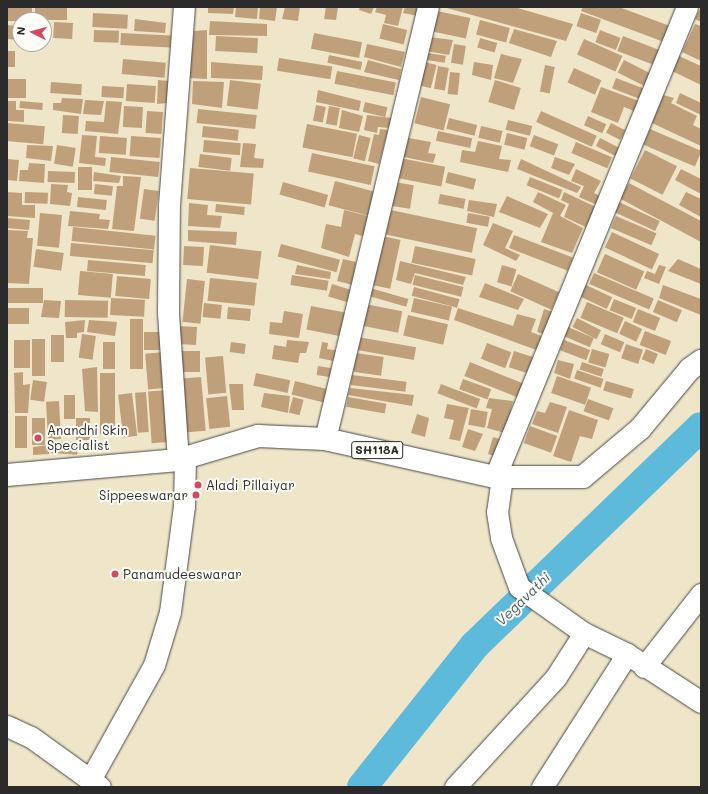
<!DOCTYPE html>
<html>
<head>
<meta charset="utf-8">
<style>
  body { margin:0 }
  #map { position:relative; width:708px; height:794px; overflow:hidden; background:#efe6ca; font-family:Mali,sans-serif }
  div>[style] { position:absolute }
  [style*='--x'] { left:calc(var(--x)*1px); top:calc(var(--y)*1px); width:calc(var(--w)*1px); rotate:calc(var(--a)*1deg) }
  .river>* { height:30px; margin:-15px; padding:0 15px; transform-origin:15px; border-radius:15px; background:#5dbadb }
  .building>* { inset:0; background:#c0a07a; transform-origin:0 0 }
  .roads { filter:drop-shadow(0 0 1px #484743) drop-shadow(0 0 1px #484743) }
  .minor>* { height:21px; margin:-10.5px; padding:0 10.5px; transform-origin:10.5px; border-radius:10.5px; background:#fff }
  .major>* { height:22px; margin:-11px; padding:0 11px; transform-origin:11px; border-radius:11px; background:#fff }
  .dots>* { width:11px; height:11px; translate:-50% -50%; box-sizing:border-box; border:2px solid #fdfcf7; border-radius:50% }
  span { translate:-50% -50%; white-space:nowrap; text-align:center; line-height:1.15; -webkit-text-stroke:4px #fdfcf7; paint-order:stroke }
  .shield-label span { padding:1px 3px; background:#fdfcf7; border:1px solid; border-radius:3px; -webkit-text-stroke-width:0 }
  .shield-label { font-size:12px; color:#2b2b2b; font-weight:700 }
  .poi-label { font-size:13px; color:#2b2b2b }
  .left { translate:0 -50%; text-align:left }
  .right { translate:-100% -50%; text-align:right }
  .water-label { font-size:14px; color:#3c5d69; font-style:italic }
  .frame { position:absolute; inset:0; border:8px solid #2b2b2b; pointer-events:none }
  .north { position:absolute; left:12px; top:12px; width:40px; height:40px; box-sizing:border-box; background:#fdfcf7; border:1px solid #a9a8a5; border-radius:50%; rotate:276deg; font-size:11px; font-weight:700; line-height:16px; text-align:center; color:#2b2b2b }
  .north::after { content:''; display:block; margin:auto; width:14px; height:18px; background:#d1495b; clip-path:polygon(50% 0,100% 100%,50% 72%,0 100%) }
</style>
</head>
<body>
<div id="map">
  <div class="river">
    <i style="--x:362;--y:787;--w:180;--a:-51.5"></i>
    <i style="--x:474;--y:646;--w:315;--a:-44"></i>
  </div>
  <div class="building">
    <i style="left:7px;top:7px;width:25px;height:14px"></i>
    <i style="left:35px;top:7px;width:32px;height:13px"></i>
    <i style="clip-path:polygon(208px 7px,234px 7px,233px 14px,208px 13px)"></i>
    <i style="clip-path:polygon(236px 7px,258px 7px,257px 19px,235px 17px)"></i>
    <i style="clip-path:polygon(260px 7px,277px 7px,275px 21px,259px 19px)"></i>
    <i style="clip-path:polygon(285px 7px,300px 7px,298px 21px,282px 19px)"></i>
    <i style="clip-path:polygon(326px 7px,338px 7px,336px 20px,324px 19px)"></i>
    <i style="clip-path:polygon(360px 7px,374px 7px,371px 14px,359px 10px)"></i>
    <i style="clip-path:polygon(377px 7px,403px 7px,398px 26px,384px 23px,386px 15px,375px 12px)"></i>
    <i style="clip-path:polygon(405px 7px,421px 7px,418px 16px,403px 13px)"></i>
    <i style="clip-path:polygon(443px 7px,514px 7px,573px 24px,566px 41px)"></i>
    <i style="clip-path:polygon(583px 7px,619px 7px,670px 26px,664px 42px,581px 11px)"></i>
    <i style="clip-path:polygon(701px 7px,701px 22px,695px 19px)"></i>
    <i style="left:437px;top:11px;width:34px;height:21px;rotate:12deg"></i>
    <i style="left:93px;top:13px;width:35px;height:14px;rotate:3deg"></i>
    <i style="left:581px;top:13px;width:21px;height:14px;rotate:19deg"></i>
    <i style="clip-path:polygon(135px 19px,166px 23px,165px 33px,134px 31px)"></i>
    <i style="left:480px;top:20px;width:31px;height:15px;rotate:15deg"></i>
    <i style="clip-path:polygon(210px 21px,267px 24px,267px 36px,209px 35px)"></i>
    <i style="left:54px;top:22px;width:19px;height:16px;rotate:3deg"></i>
    <i style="left:383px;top:24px;width:25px;height:15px;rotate:14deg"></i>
    <i style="clip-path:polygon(695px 24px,701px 26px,701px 61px,682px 52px)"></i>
    <i style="left:7px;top:25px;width:13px;height:14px;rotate:4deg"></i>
    <i style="clip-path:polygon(514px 29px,557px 41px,551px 57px,509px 43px)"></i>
    <i style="left:94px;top:30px;width:25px;height:12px;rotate:2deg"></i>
    <i style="clip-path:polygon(207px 30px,207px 79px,189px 78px,194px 31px)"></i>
    <i style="left:600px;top:30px;width:22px;height:13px;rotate:21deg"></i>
    <i style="left:121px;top:33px;width:50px;height:12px;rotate:3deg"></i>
    <i style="left:314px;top:33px;width:49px;height:16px;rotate:11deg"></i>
    <i style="left:216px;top:36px;width:42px;height:15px;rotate:3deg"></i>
    <i style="left:623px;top:36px;width:43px;height:16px;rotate:21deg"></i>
    <i style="clip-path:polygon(429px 37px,453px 40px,449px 55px,426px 51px)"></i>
    <i style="left:480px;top:38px;width:18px;height:10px;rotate:16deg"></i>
    <i style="left:584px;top:39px;width:42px;height:17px;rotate:24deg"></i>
    <i style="clip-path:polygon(367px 44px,405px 52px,401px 67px,364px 57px)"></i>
    <i style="left:454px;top:44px;width:12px;height:19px;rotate:9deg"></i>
    <i style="left:7px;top:51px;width:8px;height:16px"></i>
    <i style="left:428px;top:53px;width:18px;height:7px;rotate:9deg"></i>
    <i style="clip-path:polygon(501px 54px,522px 59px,513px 83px,494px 78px)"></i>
    <i style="left:329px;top:55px;width:34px;height:8px;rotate:12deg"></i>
    <i style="clip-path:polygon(679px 56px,701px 66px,701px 85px,672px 71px)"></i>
    <i style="left:279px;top:58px;width:54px;height:13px;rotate:9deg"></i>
    <i style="left:123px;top:59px;width:43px;height:15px;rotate:5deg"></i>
    <i style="clip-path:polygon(368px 60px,401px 69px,399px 80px,364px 72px)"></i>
    <i style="left:624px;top:60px;width:31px;height:14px;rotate:27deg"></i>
    <i style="clip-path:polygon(211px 62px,263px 66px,262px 80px,211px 78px)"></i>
    <i style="left:425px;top:62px;width:12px;height:24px;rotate:14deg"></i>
    <i style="clip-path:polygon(474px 62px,493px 65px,491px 80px,472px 75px)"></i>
    <i style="left:545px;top:65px;width:10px;height:27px;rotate:11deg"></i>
    <i style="left:438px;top:66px;width:11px;height:23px;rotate:10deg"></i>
    <i style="left:574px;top:68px;width:30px;height:16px;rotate:24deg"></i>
    <i style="left:337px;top:71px;width:60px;height:13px;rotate:11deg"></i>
    <i style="left:450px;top:72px;width:10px;height:22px;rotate:6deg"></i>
    <i style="left:616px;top:78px;width:31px;height:11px;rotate:21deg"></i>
    <i style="left:26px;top:79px;width:19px;height:19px;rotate:90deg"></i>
    <i style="clip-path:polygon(158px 80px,169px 81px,167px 103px,157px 104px)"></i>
    <i style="left:230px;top:80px;width:31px;height:26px;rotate:7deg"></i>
    <i style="left:495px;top:80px;width:27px;height:23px;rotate:17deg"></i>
    <i style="clip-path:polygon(193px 81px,224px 82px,222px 108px,192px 104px)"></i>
    <i style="left:51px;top:82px;width:31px;height:11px;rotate:4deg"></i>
    <i style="left:127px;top:84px;width:29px;height:17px;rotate:4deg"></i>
    <i style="left:102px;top:86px;width:22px;height:11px;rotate:3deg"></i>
    <i style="clip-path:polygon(601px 87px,639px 101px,634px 111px,624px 107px,618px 123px,591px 112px)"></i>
    <i style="clip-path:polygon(318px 90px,361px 101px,359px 111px,316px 102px)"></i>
    <i style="clip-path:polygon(680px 93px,701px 103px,701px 115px,676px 103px)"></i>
    <i style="clip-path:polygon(663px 95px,674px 98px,671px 103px,697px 116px,693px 125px,701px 129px,701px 146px,652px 123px)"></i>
    <i style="left:421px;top:97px;width:30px;height:27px;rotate:14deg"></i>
    <i style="clip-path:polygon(62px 98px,83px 99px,81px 114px,53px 110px,53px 103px,61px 103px)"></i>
    <i style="clip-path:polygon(85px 100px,104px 101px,101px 115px,83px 114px)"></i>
    <i style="clip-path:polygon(7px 101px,16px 101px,16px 110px,24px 110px,24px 122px,7px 121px)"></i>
    <i style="left:20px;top:101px;width:23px;height:7px;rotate:5deg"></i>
    <i style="clip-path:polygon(106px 101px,122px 102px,118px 134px,85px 131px,86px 121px,104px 122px)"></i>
    <i style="left:365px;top:102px;width:23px;height:10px;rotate:13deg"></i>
    <i style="left:316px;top:105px;width:10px;height:16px;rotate:11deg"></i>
    <i style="left:124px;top:106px;width:19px;height:21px;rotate:3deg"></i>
    <i style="left:329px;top:106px;width:11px;height:18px;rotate:10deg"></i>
    <i style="left:198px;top:109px;width:59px;height:14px;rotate:6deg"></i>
    <i style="clip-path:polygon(342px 110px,363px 116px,359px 132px,339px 128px)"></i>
    <i style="left:147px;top:111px;width:16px;height:22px;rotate:4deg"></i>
    <i style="left:541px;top:111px;width:61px;height:12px;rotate:24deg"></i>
    <i style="left:63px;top:115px;width:16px;height:18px;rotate:4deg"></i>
    <i style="clip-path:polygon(367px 115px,392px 118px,390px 128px,378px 127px,377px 133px,364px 130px)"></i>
    <i style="left:588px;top:116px;width:20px;height:10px;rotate:24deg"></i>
    <i style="left:449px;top:118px;width:29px;height:11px;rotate:14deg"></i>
    <i style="left:508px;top:120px;width:25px;height:10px;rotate:14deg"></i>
    <i style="left:7px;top:123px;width:38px;height:18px;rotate:5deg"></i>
    <i style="left:611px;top:123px;width:16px;height:11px;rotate:27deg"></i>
    <i style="left:307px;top:124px;width:51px;height:24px;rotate:11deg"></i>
    <i style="left:203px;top:126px;width:36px;height:11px;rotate:6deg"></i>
    <i style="left:481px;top:126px;width:22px;height:12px;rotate:13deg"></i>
    <i style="clip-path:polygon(380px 129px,388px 130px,379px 164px,368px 161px,374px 134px,379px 135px)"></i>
    <i style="left:650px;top:129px;width:56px;height:17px;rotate:23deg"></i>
    <i style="left:438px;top:131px;width:35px;height:10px;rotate:12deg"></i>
    <i style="left:507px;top:133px;width:21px;height:12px;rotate:14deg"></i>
    <i style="clip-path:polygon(82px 135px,97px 136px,95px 157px,106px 158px,105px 166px,79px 163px)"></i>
    <i style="left:359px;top:135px;width:12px;height:24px;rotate:14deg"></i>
    <i style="left:534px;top:135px;width:26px;height:12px;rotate:21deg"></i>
    <i style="left:100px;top:136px;width:27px;height:17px;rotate:4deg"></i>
    <i style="left:131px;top:136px;width:30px;height:20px;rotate:4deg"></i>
    <i style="clip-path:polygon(403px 137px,431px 142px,428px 153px,436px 154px,433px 163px,399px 156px)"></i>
    <i style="left:600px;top:138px;width:22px;height:9px;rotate:27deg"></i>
    <i style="left:204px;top:140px;width:37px;height:12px;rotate:5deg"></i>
    <i style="clip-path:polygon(478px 141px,502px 146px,499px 159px,511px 160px,508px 172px,460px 162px,462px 150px,475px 152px)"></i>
    <i style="left:576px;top:142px;width:39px;height:12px;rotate:23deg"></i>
    <i style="clip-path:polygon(243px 143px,256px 144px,254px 158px,264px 159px,263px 168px,240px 167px)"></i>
    <i style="clip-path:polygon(27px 145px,53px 146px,51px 161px,26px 158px)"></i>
    <i style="left:57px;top:145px;width:19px;height:19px;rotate:9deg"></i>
    <i style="left:645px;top:150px;width:36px;height:32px;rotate:27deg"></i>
    <i style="left:312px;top:153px;width:64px;height:19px;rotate:12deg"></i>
    <i style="left:200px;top:154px;width:32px;height:13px;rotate:7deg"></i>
    <i style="left:111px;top:157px;width:49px;height:15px;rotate:6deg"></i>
    <i style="clip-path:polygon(555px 157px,575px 164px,569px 175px,551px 168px)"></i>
    <i style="left:400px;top:158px;width:46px;height:20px;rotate:11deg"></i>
    <i style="clip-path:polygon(7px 159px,19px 160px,17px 181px,7px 180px)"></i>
    <i style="clip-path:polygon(521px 159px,581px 187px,577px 193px,517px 169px)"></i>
    <i style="clip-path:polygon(29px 163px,45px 164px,44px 183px,19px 181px,20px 170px,28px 170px)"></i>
    <i style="left:78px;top:167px;width:14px;height:23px"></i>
    <i style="left:190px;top:168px;width:64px;height:31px;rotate:5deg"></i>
    <i style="clip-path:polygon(576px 169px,601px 181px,594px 193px,600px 196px,597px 205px,579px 197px,584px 186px,571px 181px)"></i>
    <i style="clip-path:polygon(681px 169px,701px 179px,701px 194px,675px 180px)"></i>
    <i style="left:48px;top:171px;width:27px;height:11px;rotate:2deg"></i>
    <i style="clip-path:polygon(94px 172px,121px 176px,119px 183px,93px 181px)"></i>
    <i style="left:448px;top:172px;width:29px;height:11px;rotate:14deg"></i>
    <i style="clip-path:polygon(123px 176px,141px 177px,134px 231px,112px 229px,117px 186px,123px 186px)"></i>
    <i style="left:530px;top:177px;width:35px;height:9px;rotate:22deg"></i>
    <i style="left:335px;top:181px;width:43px;height:25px;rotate:15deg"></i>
    <i style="left:283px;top:182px;width:47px;height:13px;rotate:16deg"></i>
    <i style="left:394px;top:182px;width:20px;height:24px;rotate:9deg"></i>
    <i style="clip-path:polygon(629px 183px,701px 221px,701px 242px,619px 198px)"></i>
    <i style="clip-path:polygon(51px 184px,68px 185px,67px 192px,72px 193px,70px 206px,50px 204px)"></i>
    <i style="left:95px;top:184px;width:18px;height:10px;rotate:6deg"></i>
    <i style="left:144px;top:189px;width:15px;height:30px;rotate:8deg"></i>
    <i style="clip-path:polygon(7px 192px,22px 193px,22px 205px,35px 205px,35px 218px,7px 216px)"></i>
    <i style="left:25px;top:192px;width:23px;height:11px;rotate:2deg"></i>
    <i style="clip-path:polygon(538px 192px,566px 205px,560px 216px,583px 228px,572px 253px,541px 242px,553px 213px,533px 202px)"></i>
    <i style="clip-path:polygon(564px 192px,598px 208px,588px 228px,564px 217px,569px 204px,561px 200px)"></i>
    <i style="clip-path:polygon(686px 192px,701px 199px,701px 217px,679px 205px)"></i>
    <i style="left:440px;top:194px;width:26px;height:10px;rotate:11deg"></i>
    <i style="clip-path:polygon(507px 196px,548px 214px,540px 228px,499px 212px)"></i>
    <i style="left:78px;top:197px;width:29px;height:10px;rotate:6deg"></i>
    <i style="clip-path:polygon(469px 200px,497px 204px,494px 217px,467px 211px)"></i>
    <i style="left:619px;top:202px;width:45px;height:11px;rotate:25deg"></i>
    <i style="clip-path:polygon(189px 203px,208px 205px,207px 215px,222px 216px,220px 228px,188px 226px)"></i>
    <i style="left:216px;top:204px;width:29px;height:8px;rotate:6deg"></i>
    <i style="clip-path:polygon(344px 210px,372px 217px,366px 237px,355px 234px,349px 257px,321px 248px,326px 224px,341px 227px)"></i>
    <i style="left:391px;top:210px;width:88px;height:25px;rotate:12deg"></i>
    <i style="clip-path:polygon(70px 211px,100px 214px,99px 219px,110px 220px,108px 229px,68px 226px)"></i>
    <i style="left:40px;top:213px;width:22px;height:33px;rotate:5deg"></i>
    <i style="left:468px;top:213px;width:22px;height:10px;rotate:10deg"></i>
    <i style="left:616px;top:216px;width:44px;height:13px;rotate:23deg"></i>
    <i style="left:7px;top:218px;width:23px;height:10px;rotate:5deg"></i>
    <i style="clip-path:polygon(493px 223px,513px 231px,505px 248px,520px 255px,516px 261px,483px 245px)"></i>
    <i style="left:73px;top:227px;width:83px;height:14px;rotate:6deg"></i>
    <i style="clip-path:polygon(7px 230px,28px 231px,27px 238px,33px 238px,29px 284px,7px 283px)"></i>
    <i style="clip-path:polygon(188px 230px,237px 232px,236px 245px,188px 241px)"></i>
    <i style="left:612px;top:232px;width:52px;height:17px;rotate:25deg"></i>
    <i style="left:514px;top:235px;width:63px;height:14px;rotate:21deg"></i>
    <i style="left:382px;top:236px;width:19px;height:50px;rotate:12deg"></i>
    <i style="left:71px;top:243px;width:83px;height:13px;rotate:5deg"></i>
    <i style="left:281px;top:244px;width:61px;height:13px;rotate:15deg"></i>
    <i style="left:210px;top:245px;width:52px;height:28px;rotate:7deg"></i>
    <i style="left:184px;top:246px;width:20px;height:19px;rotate:3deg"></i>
    <i style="left:415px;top:246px;width:62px;height:17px;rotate:12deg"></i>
    <i style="left:36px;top:249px;width:28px;height:18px;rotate:8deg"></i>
    <i style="left:605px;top:254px;width:43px;height:20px;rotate:24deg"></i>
    <i style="clip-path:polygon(343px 259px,356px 262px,353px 285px,337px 281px)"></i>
    <i style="clip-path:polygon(678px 259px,701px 269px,701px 284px,668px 271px)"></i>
    <i style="left:88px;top:260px;width:58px;height:11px;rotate:5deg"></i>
    <i style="clip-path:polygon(400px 261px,466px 277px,463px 285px,415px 273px,411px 284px,396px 280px)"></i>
    <i style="clip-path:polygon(297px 265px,331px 272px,330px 279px,295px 274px)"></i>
    <i style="left:502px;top:265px;width:15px;height:18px;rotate:16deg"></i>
    <i style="clip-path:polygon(659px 265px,666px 267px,659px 284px,644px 278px,647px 271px,655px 274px)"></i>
    <i style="left:80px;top:271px;width:33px;height:24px;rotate:5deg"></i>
    <i style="left:594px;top:273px;width:65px;height:12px;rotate:23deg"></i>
    <i style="left:518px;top:274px;width:45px;height:19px;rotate:24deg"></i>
    <i style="left:292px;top:275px;width:37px;height:10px;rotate:9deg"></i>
    <i style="left:415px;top:275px;width:50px;height:10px;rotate:14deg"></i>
    <i style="left:117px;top:276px;width:34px;height:20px;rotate:5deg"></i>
    <i style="left:210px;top:278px;width:47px;height:23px;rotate:6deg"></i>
    <i style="left:187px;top:279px;width:18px;height:43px;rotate:6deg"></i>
    <i style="clip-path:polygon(485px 283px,524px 299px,518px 310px,479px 297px)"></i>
    <i style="left:332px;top:284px;width:21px;height:13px;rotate:17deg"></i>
    <i style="left:586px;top:285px;width:29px;height:13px;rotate:25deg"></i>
    <i style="clip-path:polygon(663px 285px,701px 299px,701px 315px,659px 298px)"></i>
    <i style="left:414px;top:287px;width:47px;height:9px;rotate:15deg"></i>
    <i style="left:7px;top:288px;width:36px;height:15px"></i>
    <i style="left:370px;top:288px;width:40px;height:8px;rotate:16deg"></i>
    <i style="left:111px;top:298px;width:34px;height:17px;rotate:3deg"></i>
    <i style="left:414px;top:298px;width:39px;height:14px;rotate:13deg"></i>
    <i style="left:614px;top:299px;width:24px;height:12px;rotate:22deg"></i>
    <i style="clip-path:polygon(44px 300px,61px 301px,59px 318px,41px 317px)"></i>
    <i style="left:65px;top:300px;width:43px;height:17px;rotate:1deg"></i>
    <i style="left:658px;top:300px;width:26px;height:13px;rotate:23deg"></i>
    <i style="left:587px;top:302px;width:40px;height:17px;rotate:23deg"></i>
    <i style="left:204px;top:303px;width:18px;height:14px;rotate:6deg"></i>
    <i style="left:365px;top:304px;width:38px;height:22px;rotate:11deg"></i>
    <i style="left:311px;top:306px;width:36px;height:24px;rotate:11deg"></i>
    <i style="left:228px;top:307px;width:23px;height:12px;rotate:5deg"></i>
    <i style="left:7px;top:308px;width:22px;height:16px"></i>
    <i style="clip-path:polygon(458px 308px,513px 326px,517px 314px,536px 319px,531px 332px,547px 338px,542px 352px,454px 320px)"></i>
    <i style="clip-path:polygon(544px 309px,556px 313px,547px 335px,537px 332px)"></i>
    <i style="left:638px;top:309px;width:24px;height:14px;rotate:22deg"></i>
    <i style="clip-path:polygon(284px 311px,303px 314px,299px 338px,269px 334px,270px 322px,282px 323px)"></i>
    <i style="left:408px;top:315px;width:41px;height:21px;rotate:13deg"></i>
    <i style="left:577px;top:318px;width:27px;height:10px;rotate:27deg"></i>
    <i style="left:143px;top:319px;width:50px;height:13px;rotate:90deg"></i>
    <i style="clip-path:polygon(85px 320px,84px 332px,77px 333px,77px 338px,66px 338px,65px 322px)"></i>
    <i style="clip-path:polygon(89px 320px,117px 322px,115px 336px,87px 332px)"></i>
    <i style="left:625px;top:321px;width:19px;height:14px;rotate:25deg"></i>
    <i style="left:178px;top:326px;width:19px;height:18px;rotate:3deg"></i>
    <i style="left:568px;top:327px;width:28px;height:10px;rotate:23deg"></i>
    <i style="left:645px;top:331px;width:28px;height:15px;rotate:21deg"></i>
    <i style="left:144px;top:332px;width:19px;height:18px"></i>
    <i style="left:82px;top:334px;width:14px;height:24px;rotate:8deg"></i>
    <i style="left:605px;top:334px;width:21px;height:11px;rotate:23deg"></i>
    <i style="left:51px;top:335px;width:13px;height:27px"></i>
    <i style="left:358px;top:337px;width:59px;height:13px;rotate:10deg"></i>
    <i style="left:32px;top:339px;width:13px;height:37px"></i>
    <i style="left:30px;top:340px;width:28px;height:16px;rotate:90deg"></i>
    <i style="clip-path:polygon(287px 340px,309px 342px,306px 353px,300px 353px,298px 363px,272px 359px,274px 345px,286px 347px)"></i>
    <i style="left:564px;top:340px;width:28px;height:11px;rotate:21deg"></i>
    <i style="left:103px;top:342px;width:12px;height:27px"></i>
    <i style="left:231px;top:342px;width:15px;height:10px;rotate:8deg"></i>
    <i style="clip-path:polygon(322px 342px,328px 343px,327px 349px,340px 351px,338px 362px,319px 358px)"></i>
    <i style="left:487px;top:343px;width:26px;height:17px;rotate:21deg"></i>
    <i style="left:626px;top:344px;width:18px;height:15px;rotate:19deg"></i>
    <i style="left:592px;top:349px;width:18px;height:14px;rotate:16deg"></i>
    <i style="left:646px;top:349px;width:13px;height:11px;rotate:23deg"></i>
    <i style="left:179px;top:351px;width:21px;height:21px"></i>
    <i style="left:514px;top:351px;width:23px;height:17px;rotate:18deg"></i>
    <i style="left:164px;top:352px;width:36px;height:19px;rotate:85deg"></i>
    <i style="left:356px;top:353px;width:28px;height:19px;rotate:8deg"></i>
    <i style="left:223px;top:356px;width:37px;height:18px;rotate:85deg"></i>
    <i style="clip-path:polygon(558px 360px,574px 364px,570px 379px,554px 373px)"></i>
    <i style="left:470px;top:362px;width:58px;height:15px;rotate:22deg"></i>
    <i style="left:582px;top:362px;width:23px;height:8px;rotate:18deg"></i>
    <i style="left:318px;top:366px;width:18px;height:9px;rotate:9deg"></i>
    <i style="clip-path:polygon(97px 367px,98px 412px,85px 411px,82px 369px)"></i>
    <i style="left:577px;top:370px;width:28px;height:9px;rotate:19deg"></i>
    <i style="clip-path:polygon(23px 372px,23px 385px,30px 384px,28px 413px,15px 413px,14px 373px)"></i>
    <i style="left:100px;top:373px;width:15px;height:61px"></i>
    <i style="left:256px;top:373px;width:35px;height:13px;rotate:12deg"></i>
    <i style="left:352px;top:375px;width:55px;height:10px;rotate:7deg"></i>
    <i style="left:557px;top:376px;width:36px;height:18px;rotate:19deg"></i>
    <i style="left:201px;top:377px;width:54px;height:21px;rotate:85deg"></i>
    <i style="left:463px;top:379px;width:30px;height:11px;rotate:20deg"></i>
    <i style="left:33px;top:380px;width:14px;height:20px;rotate:8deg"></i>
    <i style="left:295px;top:381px;width:34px;height:14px;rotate:14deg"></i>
    <i style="left:606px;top:381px;width:29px;height:10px;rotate:16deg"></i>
    <i style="clip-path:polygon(229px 384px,243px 384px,244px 410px,232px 410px)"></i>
    <i style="left:441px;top:384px;width:42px;height:10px;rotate:21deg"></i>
    <i style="clip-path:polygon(350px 388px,414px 395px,412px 406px,348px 395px)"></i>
    <i style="left:168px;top:390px;width:52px;height:20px;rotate:86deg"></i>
    <i style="left:146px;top:392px;width:40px;height:11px;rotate:86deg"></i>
    <i style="left:132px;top:393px;width:43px;height:14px;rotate:83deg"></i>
    <i style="clip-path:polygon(264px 393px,290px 396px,288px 413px,261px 407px)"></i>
    <i style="left:64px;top:395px;width:11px;height:24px"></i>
    <i style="left:227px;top:396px;width:31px;height:21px;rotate:84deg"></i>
    <i style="left:293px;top:397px;width:11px;height:16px;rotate:15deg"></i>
    <i style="left:348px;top:397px;width:39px;height:10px;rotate:10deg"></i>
    <i style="clip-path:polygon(489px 398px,513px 401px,505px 433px,487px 428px,492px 409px,486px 408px)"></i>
    <i style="left:588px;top:399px;width:27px;height:13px;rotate:20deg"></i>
    <i style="left:59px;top:401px;width:38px;height:13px;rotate:87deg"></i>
    <i style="clip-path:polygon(550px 402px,567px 407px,558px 433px,532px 424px,537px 411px,545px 413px)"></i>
    <i style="clip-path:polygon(447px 404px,469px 408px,460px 441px,449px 439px,454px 420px,444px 418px)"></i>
    <i style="left:471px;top:409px;width:17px;height:16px;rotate:10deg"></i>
    <i style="clip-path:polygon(569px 410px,598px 420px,592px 439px,580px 436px,571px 462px,553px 456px)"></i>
    <i style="clip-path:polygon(417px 414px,429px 418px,425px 437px,411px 433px)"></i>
    <i style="left:15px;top:416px;width:12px;height:32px"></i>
    <i style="left:32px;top:418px;width:13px;height:27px"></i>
    <i style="left:76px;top:418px;width:14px;height:22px"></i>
    <i style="left:530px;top:426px;width:29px;height:18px;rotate:20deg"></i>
    <i style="clip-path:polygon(468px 429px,483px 434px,475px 451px,462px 447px)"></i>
    <i style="clip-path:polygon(493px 437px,506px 441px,495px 456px,488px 454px)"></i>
    <i style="left:52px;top:441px;width:26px;height:12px;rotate:4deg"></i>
    <i style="clip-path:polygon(49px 445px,49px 454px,33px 455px,33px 447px)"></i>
  </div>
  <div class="roads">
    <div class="minor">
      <i style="--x:325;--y:439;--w:444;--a:-76.6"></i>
      <i style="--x:178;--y:460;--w:147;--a:-93.9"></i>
      <i style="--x:168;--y:313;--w:108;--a:-89.5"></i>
      <i style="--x:169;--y:205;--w:199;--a:-85.7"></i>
      <i style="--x:495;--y:477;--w:508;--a:-67.78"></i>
      <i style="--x:502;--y:477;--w:35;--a:98"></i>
      <i style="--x:497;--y:512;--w:26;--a:81"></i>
      <i style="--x:501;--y:538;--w:52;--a:69.8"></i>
      <i style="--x:519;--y:587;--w:80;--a:35.3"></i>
      <i style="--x:584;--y:633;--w:48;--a:26"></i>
      <i style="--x:627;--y:654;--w:88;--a:33"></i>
      <i style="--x:644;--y:667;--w:93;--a:-52"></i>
      <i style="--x:7;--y:726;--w:26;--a:25"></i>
      <i style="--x:31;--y:737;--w:85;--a:35.9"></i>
      <i style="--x:90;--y:780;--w:132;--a:-60.9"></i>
      <i style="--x:154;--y:665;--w:55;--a:-73.2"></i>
      <i style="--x:170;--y:612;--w:107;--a:-82.5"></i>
      <i style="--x:184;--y:506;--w:48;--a:-88.8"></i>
      <i style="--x:455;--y:787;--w:149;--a:-47.4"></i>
      <i style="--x:556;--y:677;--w:52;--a:-57.5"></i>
      <i style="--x:542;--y:787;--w:158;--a:-57.4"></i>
    </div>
    <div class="major">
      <i style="--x:7;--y:475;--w:172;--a:-5"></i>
      <i style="--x:178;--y:460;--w:84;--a:-16.7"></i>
      <i style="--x:258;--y:436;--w:67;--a:2.6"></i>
      <i style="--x:325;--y:439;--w:174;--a:12.6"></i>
      <i style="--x:495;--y:477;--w:88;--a:0"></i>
      <i style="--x:583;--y:477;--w:75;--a:-40.1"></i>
      <i style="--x:640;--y:429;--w:78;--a:-50.2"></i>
      <i style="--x:690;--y:369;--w:14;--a:-36"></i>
    </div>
  </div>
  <div class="dots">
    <i style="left:38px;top:438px;background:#d1495b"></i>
    <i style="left:198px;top:485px;background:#d1495b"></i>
    <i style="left:196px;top:495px;background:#d1495b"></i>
    <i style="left:115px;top:574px;background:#d1495b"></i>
  </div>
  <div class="shield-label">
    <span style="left:377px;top:450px">SH118A</span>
  </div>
  <div class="poi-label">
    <span class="left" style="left:47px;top:438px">Anandhi Skin<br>Specialist</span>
    <span class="left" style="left:206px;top:485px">Aladi Pillaiyar</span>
    <span class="right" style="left:188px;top:495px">Sippeeswarar</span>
    <span class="left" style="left:123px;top:574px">Panamudeeswarar</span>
  </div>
  <div class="water-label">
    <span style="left:523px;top:599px;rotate:-44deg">Vegavathi</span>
  </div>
  <div class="frame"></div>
  <div class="north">N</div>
</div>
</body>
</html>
